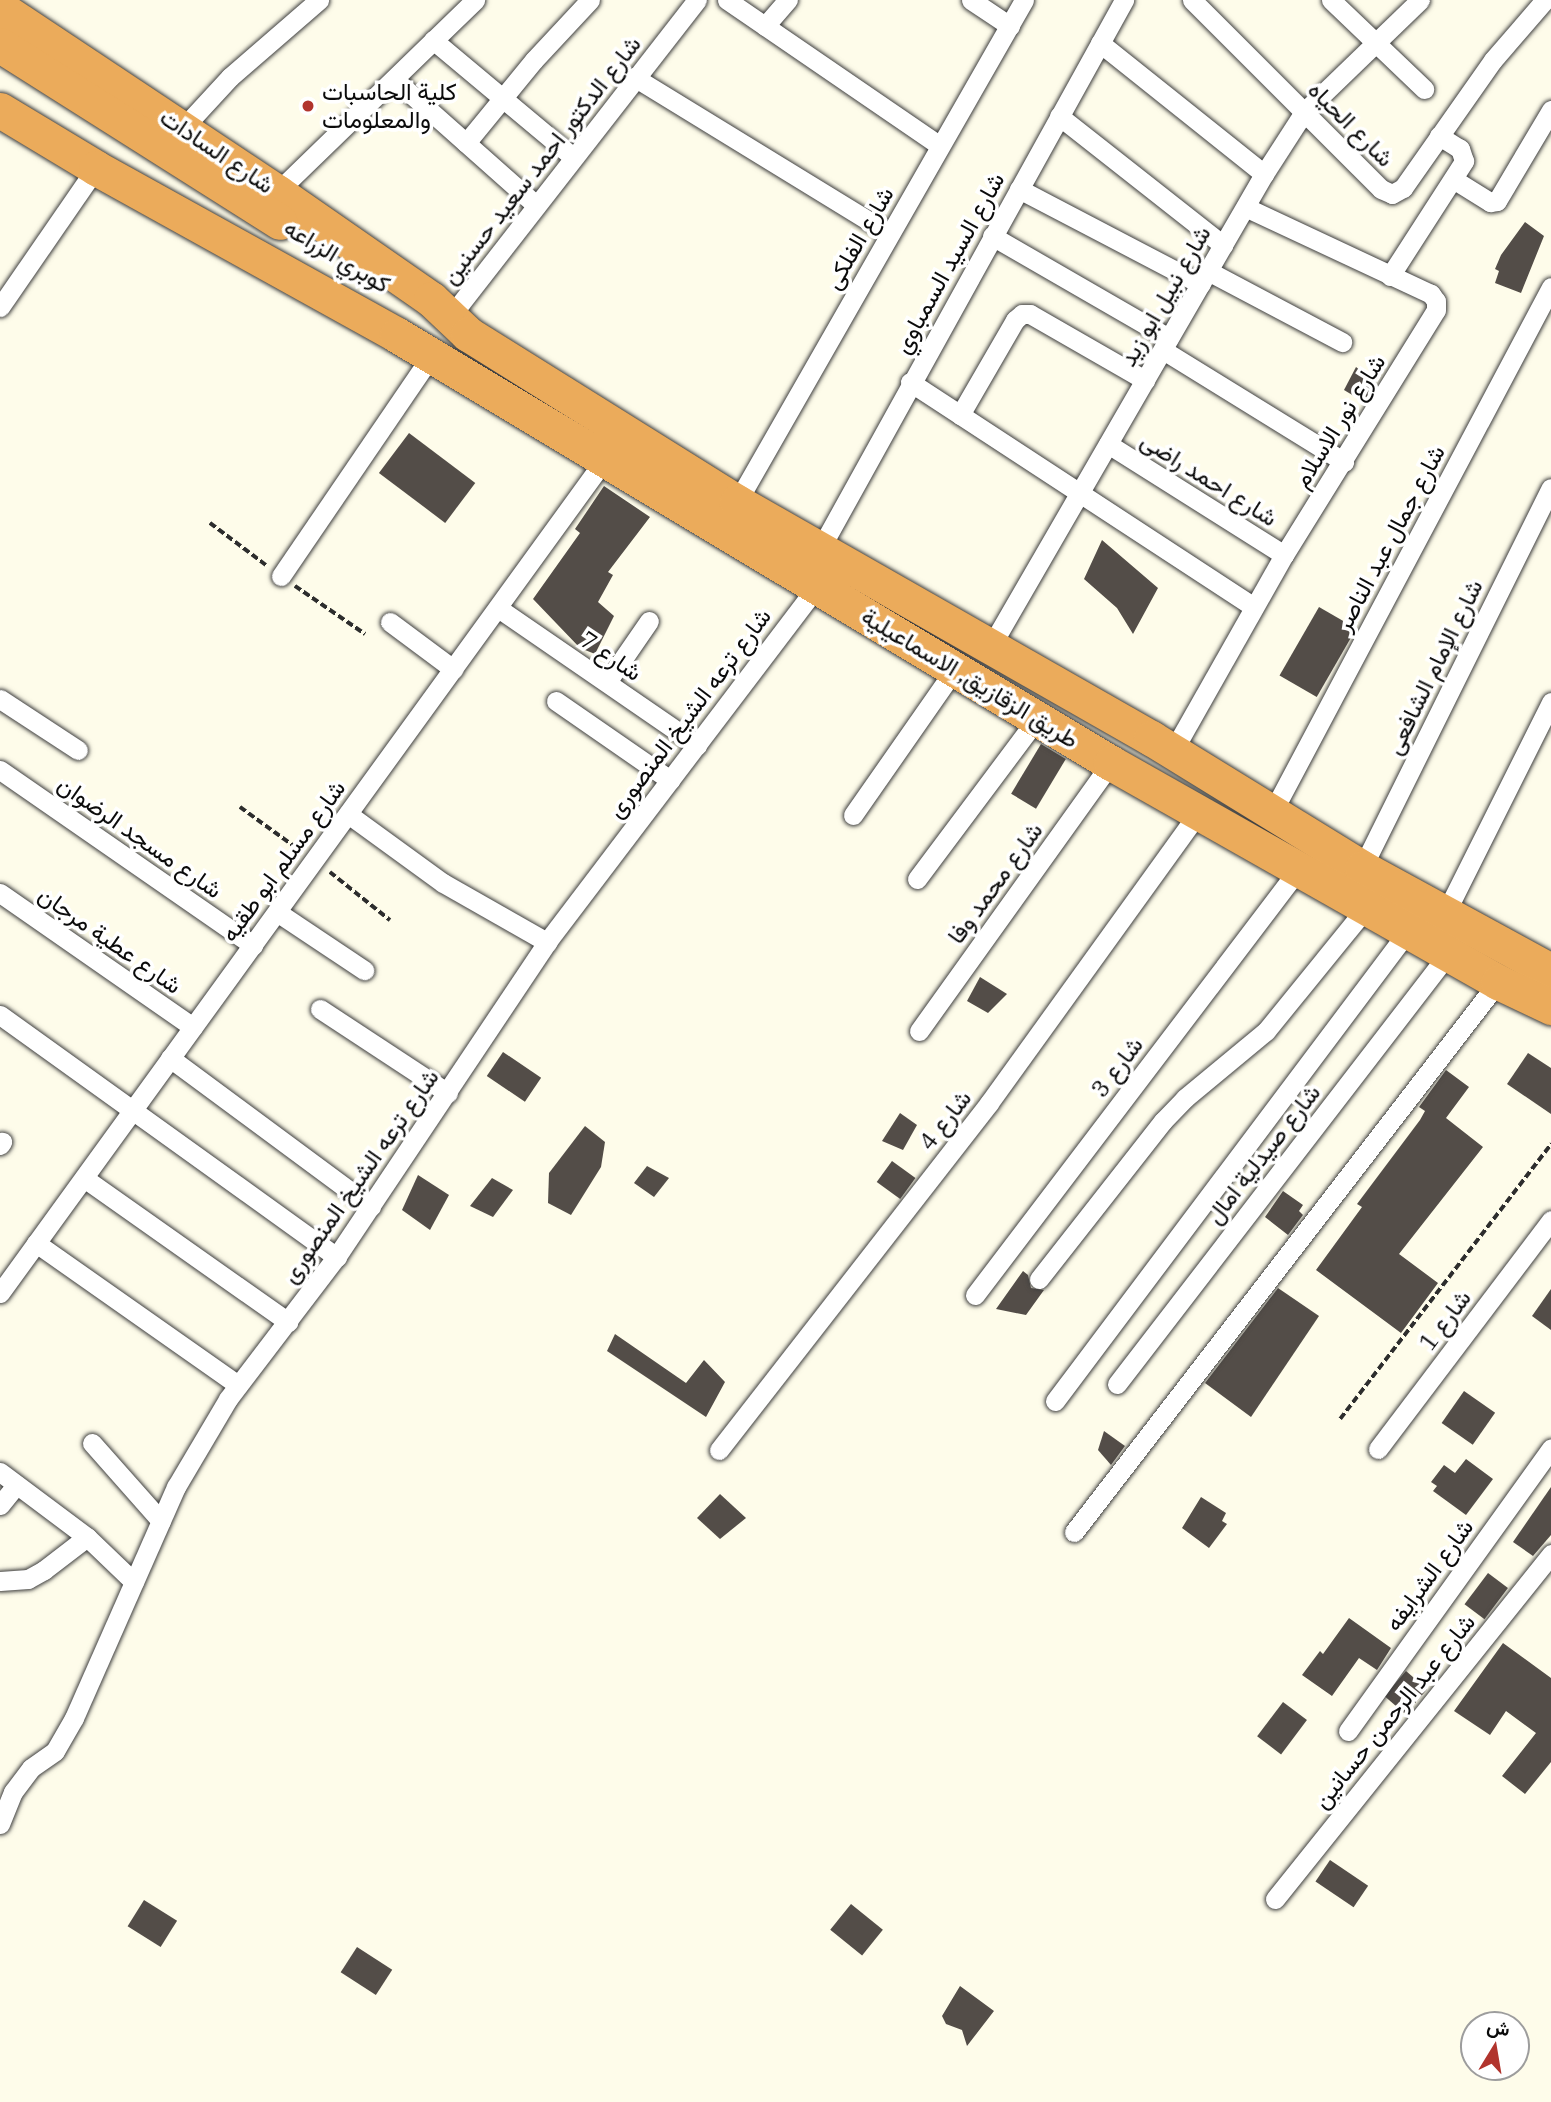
<!DOCTYPE html>
<html>
<head>
<meta charset="utf-8">
<style>
  body { margin:0 }
  #map { position:relative; width:1551px; height:2102px; overflow:hidden; background:#fefcea; font-family:"IBM Plex Serif",Vazirmatn,serif }
  div>[style] { position:absolute }
  [style*='--x'] { left:calc(var(--x)*1px); top:calc(var(--y)*1px); width:calc(var(--w)*1px); rotate:calc(var(--a)*1deg) }
  .building>* { inset:0; background:#534d48; transform-origin:0 0 }
  .path>* { height:3.5px; margin-top:-1.75px; transform-origin:0; background:repeating-linear-gradient(90deg,#2d2d2d 0 7px,transparent 0 10.5px) }
  .roads { filter:drop-shadow(0 0 2px #3e3e3e) drop-shadow(0 0 2px #3e3e3e) }
  .street>* { height:19px; margin:-9.5px; padding:0 9.5px; transform-origin:9.5px; border-radius:9.5px; background:#fff }
  .highway>* { height:35px; margin:-17.5px; padding:0 17.5px; transform-origin:17.5px; border-radius:17.5px; background:#ebab5b }
  .dots>* { width:19px; height:19px; translate:-50% -50%; box-sizing:border-box; border:4px solid #fff; border-radius:50% }
  span { translate:-50% -50%; white-space:nowrap; text-align:center; line-height:1.15; -webkit-text-stroke:7px #fff; paint-order:stroke }
  .poi-label { font-size:24px; color:#0b0b0b }
  .left { translate:0 -50%; text-align:left }
  .street-label { font-size:24px; color:#0b0b0b }
  .north { position:absolute; left:1460px; top:2011px; width:70px; height:70px; box-sizing:border-box; background:#fff; border:2px solid #9d9d9d; border-radius:50%; rotate:11deg; font-size:19px; font-weight:700; line-height:28px; text-align:center; color:#0b0b0b }
  .north::after { content:''; display:block; margin:auto; width:24px; height:32px; background:#b1342d; clip-path:polygon(50% 0,100% 100%,50% 72%,0 100%) }
</style>
</head>
<body>
<div id="map">
  <div class="building">
    <i style="clip-path:polygon(1525px 222px,1544px 236px,1521px 293px,1495px 283px,1499px 271px,1495px 269px,1501px 255px)"></i>
    <i style="clip-path:polygon(1356px 367px,1376px 383px,1364px 402px,1344px 390px)"></i>
    <i style="left:409px;top:433px;width:83px;height:50px;rotate:37deg"></i>
    <i style="clip-path:polygon(604px 486px,650px 517px,608px 572px,613px 575px,598px 602px,614px 616px,595px 654px,580px 648px,533px 599px,580px 533px,575px 529px)"></i>
    <i style="clip-path:polygon(1102px 540px,1158px 588px,1133px 634px,1117px 608px,1084px 579px)"></i>
    <i style="left:1319px;top:607px;width:43px;height:79px;rotate:30deg"></i>
    <i style="left:1041px;top:744px;width:29px;height:58px;rotate:31deg"></i>
    <i style="clip-path:polygon(980px 977px,1007px 994px,988px 1013px,967px 1001px)"></i>
    <i style="left:503px;top:1052px;width:46px;height:29px;rotate:34deg"></i>
    <i style="clip-path:polygon(1528px 1053px,1551px 1068px,1551px 1114px,1507px 1084px)"></i>
    <i style="clip-path:polygon(1446px 1070px,1469px 1087px,1446px 1118px,1483px 1147px,1399px 1254px,1438px 1283px,1401px 1333px,1316px 1270px,1362px 1207px,1357px 1204px,1420px 1120px,1425px 1111px,1419px 1107px)"></i>
    <i style="clip-path:polygon(900px 1113px,917px 1125px,903px 1150px,882px 1141px)"></i>
    <i style="clip-path:polygon(585px 1126px,605px 1142px,601px 1167px,571px 1215px,548px 1203px,549px 1173px)"></i>
    <i style="left:892px;top:1161px;width:29px;height:26px;rotate:36deg"></i>
    <i style="clip-path:polygon(647px 1166px,669px 1178px,654px 1197px,634px 1183px)"></i>
    <i style="clip-path:polygon(418px 1175px,449px 1195px,430px 1230px,402px 1210px)"></i>
    <i style="clip-path:polygon(492px 1178px,513px 1190px,493px 1217px,470px 1206px)"></i>
    <i style="clip-path:polygon(1283px 1191px,1303px 1205px,1299px 1211px,1303px 1215px,1288px 1235px,1265px 1217px)"></i>
    <i style="clip-path:polygon(1023px 1271px,1028px 1275px,1031px 1288px,1044px 1290px,1026px 1315px,996px 1309px)"></i>
    <i style="clip-path:polygon(1278px 1288px,1319px 1316px,1251px 1417px,1205px 1383px)"></i>
    <i style="clip-path:polygon(1551px 1289px,1551px 1330px,1532px 1316px)"></i>
    <i style="clip-path:polygon(615px 1334px,686px 1383px,704px 1360px,725px 1382px,706px 1417px,607px 1351px)"></i>
    <i style="left:1464px;top:1391px;width:38px;height:39px;rotate:35deg"></i>
    <i style="clip-path:polygon(1104px 1431px,1125px 1446px,1111px 1465px,1098px 1450px)"></i>
    <i style="clip-path:polygon(1466px 1459px,1493px 1479px,1466px 1515px,1433px 1491px,1437px 1486px,1431px 1482px,1444px 1465px,1455px 1473px)"></i>
    <i style="clip-path:polygon(1551px 1487px,1551px 1535px,1533px 1556px,1513px 1542px)"></i>
    <i style="clip-path:polygon(720px 1494px,746px 1518px,720px 1539px,697px 1518px)"></i>
    <i style="clip-path:polygon(1201px 1497px,1226px 1513px,1222px 1521px,1227px 1524px,1209px 1548px,1182px 1528px)"></i>
    <i style="left:1488px;top:1573px;width:25px;height:39px;rotate:37deg"></i>
    <i style="clip-path:polygon(1349px 1618px,1391px 1648px,1377px 1670px,1359px 1658px,1332px 1696px,1302px 1675px,1320px 1651px,1323px 1654px)"></i>
    <i style="clip-path:polygon(1503px 1643px,1551px 1678px,1551px 1762px,1525px 1794px,1502px 1776px,1536px 1733px,1506px 1711px,1490px 1735px,1454px 1711px)"></i>
    <i style="left:1406px;top:1671px;width:28px;height:33px;rotate:41deg"></i>
    <i style="left:1283px;top:1702px;width:30px;height:43px;rotate:37deg"></i>
    <i style="left:1330px;top:1860px;width:46px;height:26px;rotate:34deg"></i>
    <i style="left:144px;top:1900px;width:39px;height:31px;rotate:32deg"></i>
    <i style="left:851px;top:1904px;width:41px;height:33px;rotate:39deg"></i>
    <i style="left:357px;top:1947px;width:42px;height:30px;rotate:33deg"></i>
    <i style="clip-path:polygon(960px 1986px,994px 2011px,967px 2046px,962px 2030px,946px 2024px,942px 2016px)"></i>
  </div>
  <div class="path">
    <i style="--x:210;--y:523;--w:70;--a:36.9"></i>
    <i style="--x:295;--y:586;--w:85;--a:34.4"></i>
    <i style="--x:240;--y:807;--w:72;--a:35.9"></i>
    <i style="--x:330;--y:872;--w:77;--a:38.7"></i>
    <i style="--x:1340;--y:1419;--w:347;--a:-52.5"></i>
  </div>
  <div class="roads">
    <div class="street">
      <i style="--x:727;--y:0;--w:258;--a:34.4"></i>
      <i style="--x:971;--y:0;--w:47;--a:33.7"></i>
      <i style="--x:1192;--y:0;--w:267;--a:45"></i>
      <i style="--x:1381;--y:189;--w:12;--a:24"></i>
      <i style="--x:1392;--y:194;--w:13;--a:-29"></i>
      <i style="--x:1403;--y:188;--w:156;--a:-54.9"></i>
      <i style="--x:1493;--y:60;--w:77;--a:-49.2"></i>
      <i style="--x:1331;--y:0;--w:129;--a:43.7"></i>
      <i style="--x:765;--y:26;--w:35;--a:-49"></i>
      <i style="--x:433;--y:40;--w:182;--a:39.9"></i>
      <i style="--x:1100;--y:43;--w:210;--a:38.6"></i>
      <i style="--x:634;--y:77;--w:299;--a:31.5"></i>
      <i style="--x:394;--y:79;--w:190;--a:41.6"></i>
      <i style="--x:1059;--y:116;--w:209;--a:38.2"></i>
      <i style="--x:183;--y:128;--w:69;--a:-47.3"></i>
      <i style="--x:230;--y:77;--w:118;--a:-40.9"></i>
      <i style="--x:466;--y:143;--w:107;--a:-50.7"></i>
      <i style="--x:534;--y:60;--w:82;--a:-47"></i>
      <i style="--x:1453;--y:179;--w:44;--a:31.9"></i>
      <i style="--x:1490;--y:202;--w:7;--a:-8"></i>
      <i style="--x:1497;--y:201;--w:106;--a:-59.3"></i>
      <i style="--x:1019;--y:189;--w:205;--a:27.6"></i>
      <i style="--x:277;--y:192;--w:276;--a:-44.1"></i>
      <i style="--x:992;--y:236;--w:204;--a:30"></i>
      <i style="--x:1208;--y:271;--w:152;--a:27.9"></i>
      <i style="--x:1390;--y:276;--w:137;--a:-57.2"></i>
      <i style="--x:1464;--y:161;--w:13;--a:-108"></i>
      <i style="--x:1460;--y:149;--w:25;--a:-148"></i>
      <i style="--x:0;--y:307;--w:169;--a:-55.4"></i>
      <i style="--x:450;--y:317;--w:402;--a:-52.1"></i>
      <i style="--x:1163;--y:350;--w:213;--a:31.7"></i>
      <i style="--x:910;--y:382;--w:411;--a:33.2"></i>
      <i style="--x:960;--y:415;--w:110;--a:-59.9"></i>
      <i style="--x:1015;--y:320;--w:9;--a:-41"></i>
      <i style="--x:1022;--y:314;--w:8;--a:0"></i>
      <i style="--x:1030;--y:314;--w:133;--a:29.9"></i>
      <i style="--x:1108;--y:444;--w:208;--a:32.2"></i>
      <i style="--x:737;--y:502;--w:578;--a:-60.24"></i>
      <i style="--x:819;--y:551;--w:630;--a:-61.03"></i>
      <i style="--x:281;--y:576;--w:266;--a:-55.7"></i>
      <i style="--x:498;--y:608;--w:242;--a:34.5"></i>
      <i style="--x:390;--y:622;--w:79;--a:36.7"></i>
      <i style="--x:991;--y:646;--w:545;--a:-59.96"></i>
      <i style="--x:1264;--y:174;--w:74;--a:-57.2"></i>
      <i style="--x:1304;--y:112;--w:161;--a:-44"></i>
      <i style="--x:607;--y:682;--w:74;--a:-55.5"></i>
      <i style="--x:0;--y:699;--w:93;--a:33.2"></i>
      <i style="--x:556;--y:701;--w:139;--a:34.7"></i>
      <i style="--x:1173;--y:751;--w:225;--a:-60.5"></i>
      <i style="--x:1284;--y:555;--w:288;--a:-58.2"></i>
      <i style="--x:1436;--y:310;--w:9;--a:-90"></i>
      <i style="--x:1436;--y:301;--w:9;--a:-126"></i>
      <i style="--x:1431;--y:294;--w:205;--a:-154.9"></i>
      <i style="--x:0;--y:770;--w:308;--a:34.7"></i>
      <i style="--x:1273;--y:811;--w:593;--a:-62.05"></i>
      <i style="--x:348;--y:814;--w:117;--a:36"></i>
      <i style="--x:443;--y:883;--w:120;--a:29.6"></i>
      <i style="--x:853;--y:815;--w:177;--a:-55.1"></i>
      <i style="--x:1362;--y:868;--w:424;--a:-63.6"></i>
      <i style="--x:917;--y:879;--w:202;--a:-53.2"></i>
      <i style="--x:0;--y:893;--w:235;--a:34.8"></i>
      <i style="--x:277;--y:912;--w:105;--a:33.7"></i>
      <i style="--x:1445;--y:914;--w:237;--a:-63.4"></i>
      <i style="--x:320;--y:1009;--w:153;--a:33.3"></i>
      <i style="--x:0;--y:1015;--w:415;--a:35.7"></i>
      <i style="--x:919;--y:1031;--w:330;--a:-54.4"></i>
      <i style="--x:170;--y:1058;--w:250;--a:36.5"></i>
      <i style="--x:0;--y:1145;--w:4;--a:-56"></i>
      <i style="--x:84;--y:1178;--w:250;--a:35.2"></i>
      <i style="--x:36;--y:1243;--w:247;--a:35.1"></i>
      <i style="--x:1039;--y:1279;--w:201;--a:-51.9"></i>
      <i style="--x:1163;--y:1121;--w:32;--a:-46"></i>
      <i style="--x:1185;--y:1098;--w:105;--a:-39.6"></i>
      <i style="--x:1266;--y:1031;--w:159;--a:-50.9"></i>
      <i style="--x:0;--y:1293;--w:1030;--a:-54.04"></i>
      <i style="--x:975;--y:1295;--w:534;--a:-52.77"></i>
      <i style="--x:1117;--y:1384;--w:543;--a:-52.41"></i>
      <i style="--x:1055;--y:1401;--w:588;--a:-53.09"></i>
      <i style="--x:92;--y:1443;--w:104;--a:48.5"></i>
      <i style="--x:1378;--y:1449;--w:287;--a:-52.9"></i>
      <i style="--x:719;--y:1450;--w:440;--a:-52.1"></i>
      <i style="--x:989;--y:1103;--w:359;--a:-54.2"></i>
      <i style="--x:0;--y:1472;--w:109;--a:36.8"></i>
      <i style="--x:87;--y:1537;--w:65;--a:43.8"></i>
      <i style="--x:0;--y:1505;--w:26;--a:-51"></i>
      <i style="--x:1074;--y:1532;--w:694;--a:-52.37"></i>
      <i style="--x:0;--y:1581;--w:28;--a:-4"></i>
      <i style="--x:28;--y:1579;--w:18;--a:-29"></i>
      <i style="--x:44;--y:1570;--w:54;--a:-37.5"></i>
      <i style="--x:1348;--y:1731;--w:348;--a:-54.3"></i>
      <i style="--x:0;--y:1824;--w:35;--a:-68"></i>
      <i style="--x:13;--y:1792;--w:30;--a:-53"></i>
      <i style="--x:31;--y:1768;--w:29;--a:-35"></i>
      <i style="--x:55;--y:1751;--w:38;--a:-60"></i>
      <i style="--x:74;--y:1718;--w:253;--a:-66.2"></i>
      <i style="--x:176;--y:1487;--w:102;--a:-59.4"></i>
      <i style="--x:228;--y:1399;--w:180;--a:-52.7"></i>
      <i style="--x:337;--y:1256;--w:378;--a:-56.2"></i>
      <i style="--x:547;--y:942;--w:447;--a:-52.8"></i>
      <i style="--x:1275;--y:1899;--w:442;--a:-51.3"></i>
    </div>
    <div class="highway">
      <i style="--x:0;--y:8;--w:333;--a:33.6"></i>
      <i style="--x:277;--y:192;--w:188;--a:34.8"></i>
      <i style="--x:431;--y:299;--w:51;--a:43.4"></i>
      <i style="--x:468;--y:334;--w:317;--a:32"></i>
      <i style="--x:737;--y:502;--w:477;--a:29.7"></i>
      <i style="--x:1151;--y:738;--w:248;--a:31.6"></i>
      <i style="--x:1362;--y:868;--w:215;--a:28.6"></i>
      <i style="--x:0;--y:45;--w:331;--a:32.3"></i>
      <i style="--x:0;--y:110;--w:112;--a:31.1"></i>
      <i style="--x:96;--y:168;--w:344;--a:29"></i>
      <i style="--x:397;--y:335;--w:832;--a:30.94"></i>
      <i style="--x:1111;--y:763;--w:445;--a:29.5"></i>
      <i style="--x:1498;--y:982;--w:59;--a:25.3"></i>
    </div>
  </div>
  <div class="dots">
    <i style="left:308px;top:106px;background:#b1342d"></i>
  </div>
  <div class="poi-label">
    <span class="left" style="left:322px;top:106px">كلية الحاسبات<br>والمعلومات</span>
  </div>
  <div class="street-label">
    <span style="left:1351px;top:124px;rotate:45deg">شارع الحياه</span>
    <span style="left:217px;top:151px;rotate:34deg">شارع السادات</span>
    <span style="left:541px;top:160px;rotate:-52deg">شارع الدكتور احمد سعيد حسنين</span>
    <span style="left:859px;top:238px;rotate:-60deg">شارع الفلكى</span>
    <span style="left:337px;top:256px;rotate:31deg">كوبري الزراعه</span>
    <span style="left:949px;top:263px;rotate:-61deg">شارع السيد السمباوي</span>
    <span style="left:1165px;top:296px;rotate:-60deg">شارع نبيل ابو زيد</span>
    <span style="left:1339px;top:421px;rotate:-58deg">شارع نور الاسلام</span>
    <span style="left:1209px;top:479px;rotate:32deg">شارع احمد راضى</span>
    <span style="left:1390px;top:538px;rotate:-62deg">شارع جمال عبد الناصر</span>
    <span style="left:611px;top:656px;rotate:34deg">شارع 7</span>
    <span style="left:1434px;top:667px;rotate:-64deg">شارع الإمام الشافعى</span>
    <span style="left:970px;top:678px;rotate:31deg">طريق الزقازيق, الاسماعيلية</span>
    <span style="left:689px;top:713px;rotate:-53deg">شارع ترعه الشيخ المنصورى</span>
    <span style="left:140px;top:837px;rotate:35deg">شارع مسجد الرضوان</span>
    <span style="left:283px;top:861px;rotate:-54deg">شارع مسلم ابو طقيه</span>
    <span style="left:995px;top:883px;rotate:-54deg">شارع محمد وفا</span>
    <span style="left:110px;top:940px;rotate:35deg">شارع عطية مرجان</span>
    <span style="left:1117px;top:1067px;rotate:-53deg">شارع 3</span>
    <span style="left:945px;top:1120px;rotate:-52deg">شارع 4</span>
    <span style="left:1263px;top:1154px;rotate:-52deg">شارع صيدلية امال</span>
    <span style="left:360px;top:1176px;rotate:-55deg">شارع ترعه الشيخ المنصورى</span>
    <span style="left:1445px;top:1320px;rotate:-53deg">شارع 1</span>
    <span style="left:1429px;top:1575px;rotate:-54deg">شارع الشرايفه</span>
    <span style="left:1394px;top:1711px;rotate:-51deg">شارع عبد الرحمن حسانين</span>
  </div>
  <div class="north">ش</div>
</div>
</body>
</html>
